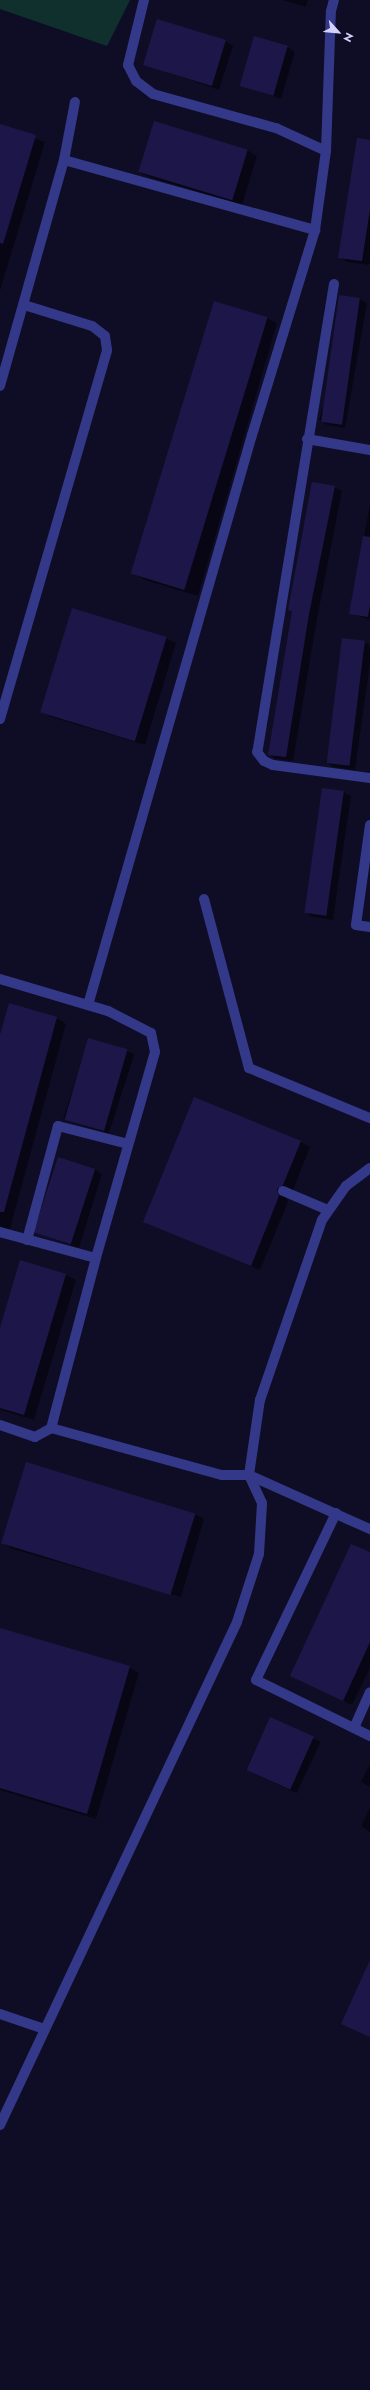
<!DOCTYPE html>
<html>
<head>
<meta charset="utf-8">
<style>
  body { margin:0 }
  #map { position:relative; width:370px; height:2390px; overflow:hidden; background:#0f0d26; font-family:Jost,sans-serif }
  div>[style] { position:absolute }
  [style*='--x'] { left:calc(var(--x)*1px); top:calc(var(--y)*1px); width:calc(var(--w)*1px); rotate:calc(var(--a)*1deg) }
  .green>* { inset:0; background:#0f302d }
  .shadow>* { inset:0; background:#0007; transform-origin:0 0 }
  .building>* { inset:0; background:#1d1749; transform-origin:0 0 }
  .lane>* { height:10px; margin:-5px; padding:0 5px; transform-origin:5px; border-radius:5px; background:#343889 }
  .street>* { height:10px; margin:-5px; padding:0 5px; transform-origin:5px; border-radius:5px; background:#343889 }
  span { translate:-50% -50%; white-space:nowrap; text-align:center; line-height:1.15; -webkit-text-stroke:4px #0f0d26; paint-order:stroke }
  .north { position:absolute; left:318px; top:12px; width:40px; height:40px; -webkit-text-stroke:3px #0f0d26; paint-order:stroke; rotate:117deg; font-size:11px; font-weight:700; line-height:16px; text-align:center; color:#d3d2ff }
  .north::after { content:''; display:block; margin:auto; width:14px; height:18px; background:#d3d2ff; clip-path:polygon(50% 0,100% 100%,50% 72%,0 100%) }
</style>
</head>
<body>
<div id="map">
  <div class="green">
    <i style="clip-path:polygon(0 0,130px 0,107px 46px,0 9px)"></i>
  </div>
  <div class="shadow">
    <i style="clip-path:polygon(282px 0,308px 0,306px 7px)"></i>
    <i style="clip-path:polygon(226px 41px,233px 46px,219px 90px,143px 64px)"></i>
    <i style="clip-path:polygon(288px 47px,295px 52px,281px 99px,241px 85px)"></i>
    <i style="clip-path:polygon(0 126px,45px 142px,0 291px)"></i>
    <i style="clip-path:polygon(370px 141px,370px 261px,369px 265px,347px 262px,340px 257px)"></i>
    <i style="clip-path:polygon(247px 150px,257px 156px,242px 205px,149px 177px,139px 172px)"></i>
    <i style="clip-path:polygon(359px 299px,367px 303px,345px 428px,327px 425px,319px 420px)"></i>
    <i style="clip-path:polygon(267px 318px,277px 323px,198px 596px,145px 580px,135px 574px)"></i>
    <i style="clip-path:polygon(334px 487px,342px 491px,317px 619px,293px 761px,276px 759px,269px 754px,293px 612px,289px 610px)"></i>
    <i style="clip-path:polygon(370px 504px,370px 620px,350px 613px)"></i>
    <i style="clip-path:polygon(166px 638px,176px 643px,145px 745px,51px 717px,42px 711px)"></i>
    <i style="clip-path:polygon(365px 642px,370px 645px,370px 664px,355px 770px,334px 767px,326px 762px)"></i>
    <i style="clip-path:polygon(344px 792px,351px 796px,333px 920px,312px 917px,305px 912px)"></i>
    <i style="clip-path:polygon(57px 1018px,66px 1024px,10px 1229px,0 1226px,0 1041px)"></i>
    <i style="left:89px;top:1039px;width:48px;height:84px;rotate:18deg"></i>
    <i style="clip-path:polygon(301px 1142px,310px 1147px,293px 1190px,286px 1194px,288px 1202px,260px 1270px,144px 1222px)"></i>
    <i style="clip-path:polygon(95px 1169px,102px 1174px,79px 1248px,37px 1233px)"></i>
    <i style="clip-path:polygon(21px 1262px,66px 1275px,76px 1280px,34px 1420px,0 1410px,0 1331px)"></i>
    <i style="clip-path:polygon(195px 1514px,204px 1519px,181px 1597px,12px 1549px,3px 1543px)"></i>
    <i style="clip-path:polygon(370px 1553px,370px 1668px,352px 1705px,300px 1681px)"></i>
    <i style="clip-path:polygon(0 1629px,129px 1667px,139px 1673px,96px 1819px,0 1790px)"></i>
    <i style="left:270px;top:1718px;width:56px;height:57px;rotate:25deg"></i>
    <i style="clip-path:polygon(370px 1764px,370px 1787px,361px 1782px)"></i>
    <i style="clip-path:polygon(370px 1807px,370px 1832px,361px 1826px)"></i>
  </div>
  <div class="building">
    <i style="left:157px;top:19px;width:72px;height:48px;rotate:17deg"></i>
    <i style="left:254px;top:36px;width:35px;height:52px;rotate:16deg"></i>
    <i style="left:154px;top:121px;width:98px;height:53px;rotate:17deg"></i>
    <i style="clip-path:polygon(0 124px,36px 135px,3px 244px,0 243px)"></i>
    <i style="clip-path:polygon(357px 138px,370px 140px,370px 209px,362px 261px,338px 258px)"></i>
    <i style="left:339px;top:295px;width:21px;height:128px;rotate:8deg"></i>
    <i style="left:214px;top:301px;width:56px;height:285px;rotate:17deg"></i>
    <i style="clip-path:polygon(312px 482px,335px 486px,309px 614px,286px 757px,268px 755px,292px 611px,288px 610px)"></i>
    <i style="clip-path:polygon(363px 536px,370px 537px,370px 604px,368px 617px,349px 614px)"></i>
    <i style="left:72px;top:608px;width:99px;height:109px;rotate:17deg"></i>
    <i style="left:342px;top:638px;width:23px;height:126px;rotate:7deg"></i>
    <i style="left:322px;top:788px;width:22px;height:126px;rotate:8deg"></i>
    <i style="clip-path:polygon(9px 1003px,57px 1017px,4px 1212px,0 1212px,0 1035px)"></i>
    <i style="left:88px;top:1038px;width:41px;height:85px;rotate:16deg"></i>
    <i style="clip-path:polygon(194px 1097px,301px 1141px,283px 1185px,277px 1189px,279px 1196px,251px 1266px,143px 1222px)"></i>
    <i style="left:58px;top:1157px;width:39px;height:79px;rotate:18deg"></i>
    <i style="clip-path:polygon(20px 1260px,66px 1274px,24px 1415px,0 1408px,0 1328px)"></i>
    <i style="left:26px;top:1462px;width:177px;height:85px;rotate:17deg"></i>
    <i style="clip-path:polygon(351px 1544px,370px 1552px,370px 1642px,343px 1701px,290px 1676px)"></i>
    <i style="clip-path:polygon(0 1628px,130px 1666px,87px 1814px,0 1788px)"></i>
    <i style="left:270px;top:1717px;width:48px;height:58px;rotate:24deg"></i>
    <i style="clip-path:polygon(370px 1960px,370px 2037px,341px 2024px)"></i>
  </div>
  <div class="lane">
    <i style="--x:144;--y:0;--w:67;--a:103.8"></i>
    <i style="--x:128;--y:65;--w:18;--a:63"></i>
    <i style="--x:136;--y:81;--w:21;--a:37"></i>
    <i style="--x:153;--y:94;--w:128;--a:15.5"></i>
    <i style="--x:276;--y:128;--w:55;--a:24.7"></i>
    <i style="--x:64;--y:160;--w:261;--a:15.6"></i>
    <i style="--x:334;--y:284;--w:474;--a:99.3"></i>
    <i style="--x:257;--y:752;--w:11;--a:52"></i>
    <i style="--x:264;--y:761;--w:10;--a:24"></i>
    <i style="--x:273;--y:765;--w:98;--a:7.6"></i>
    <i style="--x:307;--y:439;--w:64;--a:9.9"></i>
    <i style="--x:0;--y:719;--w:384;--a:-73.8"></i>
    <i style="--x:107;--y:350;--w:14;--a:-98"></i>
    <i style="--x:105;--y:336;--w:16;--a:-142"></i>
    <i style="--x:92;--y:326;--w:71;--a:-162.8"></i>
    <i style="--x:370;--y:825;--w:101;--a:98"></i>
    <i style="--x:356;--y:925;--w:14;--a:8"></i>
    <i style="--x:204;--y:899;--w:175;--a:75.1"></i>
    <i style="--x:249;--y:1068;--w:131;--a:22.5"></i>
    <i style="--x:0;--y:979;--w:113;--a:16.5"></i>
    <i style="--x:108;--y:1011;--w:48;--a:27.1"></i>
    <i style="--x:151;--y:1033;--w:19;--a:78"></i>
    <i style="--x:155;--y:1052;--w:214;--a:106"></i>
    <i style="--x:96;--y:1258;--w:176;--a:104.8"></i>
    <i style="--x:51;--y:1428;--w:177;--a:15.4"></i>
    <i style="--x:222;--y:1475;--w:27;--a:0"></i>
    <i style="--x:249;--y:1475;--w:133;--a:24.1"></i>
    <i style="--x:88;--y:1005;--w:593;--a:-73.95"></i>
    <i style="--x:252;--y:435;--w:214;--a:-72.9"></i>
    <i style="--x:315;--y:230;--w:80;--a:-82.1"></i>
    <i style="--x:326;--y:151;--w:140;--a:-88"></i>
    <i style="--x:331;--y:11;--w:11;--a:-75"></i>
    <i style="--x:283;--y:1191;--w:49;--a:22.9"></i>
    <i style="--x:0;--y:1232;--w:99;--a:15.2"></i>
    <i style="--x:27;--y:1240;--w:118;--a:-74.8"></i>
    <i style="--x:58;--y:1126;--w:72;--a:14.4"></i>
    <i style="--x:0;--y:1425;--w:37;--a:19"></i>
    <i style="--x:35;--y:1437;--w:18;--a:-29"></i>
    <i style="--x:336;--y:1513;--w:185;--a:115.6"></i>
    <i style="--x:256;--y:1680;--w:127;--a:26.2"></i>
    <i style="--x:354;--y:1728;--w:39;--a:-66"></i>
    <i style="--x:0;--y:2014;--w:46;--a:18.8"></i>
    <i style="--x:0;--y:2125;--w:556;--a:-64.77"></i>
    <i style="--x:237;--y:1622;--w:71;--a:-72.1"></i>
    <i style="--x:259;--y:1554;--w:51;--a:-86.6"></i>
    <i style="--x:262;--y:1503;--w:31;--a:-115"></i>
    <i style="--x:249;--y:1475;--w:76;--a:-81.7"></i>
    <i style="--x:260;--y:1400;--w:190;--a:-71"></i>
    <i style="--x:322;--y:1220;--w:42;--a:-54.8"></i>
    <i style="--x:346;--y:1186;--w:30;--a:-37"></i>
  </div>
  <div class="street">
    <i style="--x:0;--y:386;--w:235;--a:-74.2"></i>
    <i style="--x:64;--y:160;--w:59;--a:-79.3"></i>
  </div>
  <div class="north">N</div>
</div>
</body>
</html>
